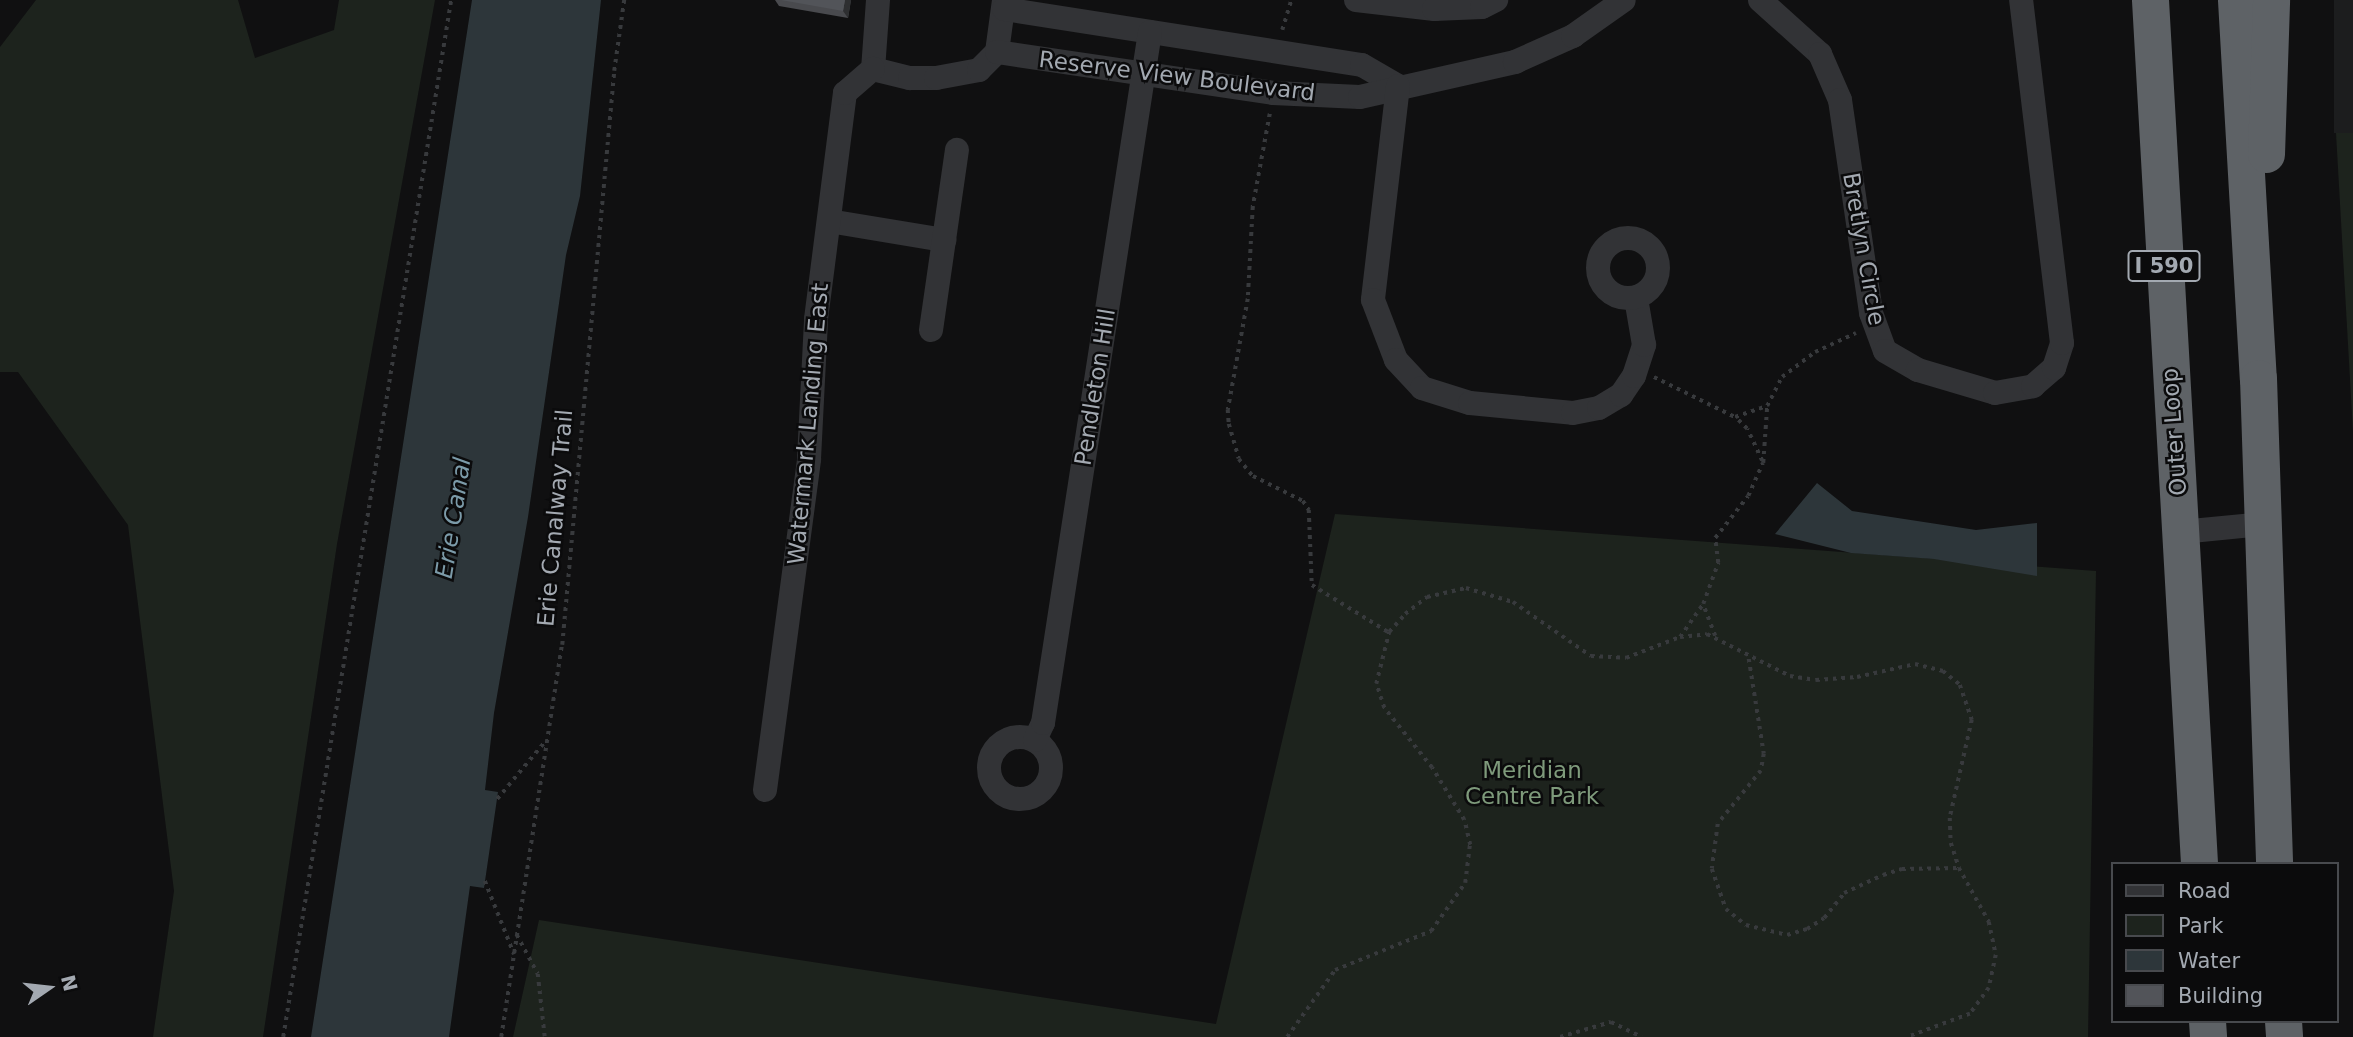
<!DOCTYPE html>
<html>
<head>
<meta charset="utf-8">
<style>
  body { margin:0 }
  #map { position:relative; width:2353px; height:1037px; overflow:hidden; background:#101011; font-family:"DejaVu Sans",sans-serif }
  div>[style] { position:absolute }
  [style*='--x'] { left:calc(var(--x)*1px); top:calc(var(--y)*1px); width:calc(var(--w)*1px); rotate:calc(var(--a)*1deg) }
  .built>* { inset:0; background:#1c1d1e; transform-origin:0 0 }
  .green>* { inset:0; background:#1d231d }
  .water>* { inset:0; background:#2d363a }
  .path>* { height:3.5px; margin-top:-1.75px; transform-origin:0; background:repeating-linear-gradient(90deg,#383a3d 0 3.5px,transparent 0 8.5px) }
  .minor>* { height:24px; margin:-12px; padding:0 12px; transform-origin:12px; border-radius:12px; background:#323336 }
  .minor>.ring { margin:-12px; padding:0; box-sizing:content-box; background:none; border:24px solid #323336; border-radius:50% }
  .highway>* { height:37px; margin:-18.5px; padding:0 18.5px; transform-origin:18.5px; border-radius:18.5px; background:#5e6266 }
  .wall>* { inset:0; background:#494a4e }
  .shaded-wall>* { inset:0; background:#2e2f31 }
  .building>* { inset:0; background:#525459 }
  span { translate:-50% -50%; white-space:nowrap; text-align:center; line-height:1.15; -webkit-text-stroke:5px #0b0b0c; paint-order:stroke }
  .shield-label span { padding:2px 5px; background:#0b0b0c; border:2px solid; border-radius:5px; -webkit-text-stroke-width:0 }
  .shield-label { font-size:21px; color:#a3a9b1; font-weight:700 }
  .street-label { font-size:23px; color:#a3a9b1 }
  .park-label { font-size:23px; color:#7e9a7b }
  .water-label { font-size:24px; color:#7c9ba9; font-style:italic }
  .legend { position:absolute; left:2111px; top:862px; width:228px; height:161px; box-sizing:border-box; background:#0b0b0c; border:2px solid #484a4e; margin:0; padding:9px 12px; list-style:none; font-size:21px; color:#a3a9b1 }
  .legend li { display:flex; align-items:center; gap:14px; height:35px }
  .legend b { width:35px; border:2px solid #484a4e }
  .north { position:absolute; left:14px; top:953px; width:70px; height:70px; -webkit-text-stroke:5px #0b0b0c; paint-order:stroke; rotate:76deg; font-size:19px; font-weight:700; line-height:28px; text-align:center; color:#a3a9b1 }
  .north::after { content:''; display:block; margin:auto; width:24px; height:32px; background:#a3a9b1; clip-path:polygon(50% 0,100% 100%,50% 72%,0 100%) }
</style>
</head>
<body>
<div id="map">
  <div class="built">
    <i style="left:2334px;top:0;width:19px;height:133px"></i>
  </div>
  <div class="green">
    <i style="clip-path:polygon(36px 0,238px 0,255px 58px,334px 30px,339px 0,435px 0,337px 544px,263px 1037px,153px 1037px,174px 891px,128px 525px,18px 372px,0 372px,0 47px)"></i>
    <i style="clip-path:polygon(2336px 133px,2353px 133px,2353px 432px)"></i>
    <i style="clip-path:polygon(1335px 514px,2096px 571px,2088px 1037px,513px 1037px,539px 920px,1216px 1024px)"></i>
  </div>
  <div class="water">
    <i style="clip-path:polygon(472px 0,601px 0,580px 196px,566px 255px,528px 517px,494px 713px,485px 790px,498px 792px,485px 881px,484px 888px,470px 886px,449px 1037px,311px 1037px)"></i>
    <i style="clip-path:polygon(1817px 483px,1852px 511px,1976px 530px,2037px 523px,2037px 576px,1934px 559px,1851px 553px,1775px 534px)"></i>
  </div>
  <div class="path">
    <i style="--x:1282;--y:30;--w:31;--a:-73"></i>
    <i style="--x:1270;--y:114;--w:95;--a:100.4"></i>
    <i style="--x:1253;--y:207;--w:92;--a:93.1"></i>
    <i style="--x:1248;--y:299;--w:113;--a:100.2"></i>
    <i style="--x:1228;--y:410;--w:14;--a:86"></i>
    <i style="--x:1229;--y:424;--w:36;--a:74"></i>
    <i style="--x:1239;--y:459;--w:22;--a:51"></i>
    <i style="--x:1253;--y:476;--w:56;--a:26.6"></i>
    <i style="--x:1303;--y:501;--w:11;--a:56"></i>
    <i style="--x:1309;--y:510;--w:75;--a:87.7"></i>
    <i style="--x:1312;--y:585;--w:89;--a:31.7"></i>
    <i style="--x:1654;--y:377;--w:90;--a:26.3"></i>
    <i style="--x:1762;--y:461;--w:35;--a:-115"></i>
    <i style="--x:1747;--y:429;--w:17;--a:-135"></i>
    <i style="--x:1735;--y:417;--w:34;--a:-19"></i>
    <i style="--x:1715;--y:636;--w:34;--a:-111"></i>
    <i style="--x:1703;--y:604;--w:44;--a:-69.9"></i>
    <i style="--x:1718;--y:563;--w:25;--a:-97"></i>
    <i style="--x:1715;--y:538;--w:53;--a:-51.8"></i>
    <i style="--x:1748;--y:496;--w:36;--a:-66"></i>
    <i style="--x:1763;--y:463;--w:57;--a:-86"></i>
    <i style="--x:1767;--y:406;--w:33;--a:-63"></i>
    <i style="--x:1782;--y:377;--w:41;--a:-37.1"></i>
    <i style="--x:1815;--y:352;--w:45;--a:-24.9"></i>
    <i style="--x:1680;--y:637;--w:40;--a:-55.1"></i>
    <i style="--x:1749;--y:659;--w:96;--a:81"></i>
    <i style="--x:1764;--y:754;--w:17;--a:100"></i>
    <i style="--x:1761;--y:771;--w:68;--a:129.1"></i>
    <i style="--x:1718;--y:824;--w:45;--a:97.6"></i>
    <i style="--x:1712;--y:869;--w:42;--a:70.7"></i>
    <i style="--x:1726;--y:909;--w:26;--a:39"></i>
    <i style="--x:1746;--y:925;--w:42;--a:13.7"></i>
    <i style="--x:1787;--y:935;--w:21;--a:-17"></i>
    <i style="--x:1807;--y:929;--w:20;--a:-33"></i>
    <i style="--x:1824;--y:918;--w:32;--a:-51"></i>
    <i style="--x:1844;--y:893;--w:43;--a:-24.8"></i>
    <i style="--x:1883;--y:875;--w:20;--a:-18"></i>
    <i style="--x:1902;--y:869;--w:57;--a:-1"></i>
    <i style="--x:497;--y:799;--w:72;--a:-50.1"></i>
    <i style="--x:485;--y:881;--w:79;--a:68.3"></i>
    <i style="--x:517;--y:935;--w:44;--a:61.7"></i>
    <i style="--x:538;--y:974;--w:63;--a:83.7"></i>
    <i style="--x:283;--y:1037;--w:1051;--a:-80.8"></i>
    <i style="--x:501;--y:1037;--w:397;--a:-81.2"></i>
    <i style="--x:562;--y:645;--w:576;--a:-84.82"></i>
    <i style="--x:614;--y:71;--w:72;--a:-82"></i>
    <i style="--x:1287;--y:1037;--w:82;--a:-54.4"></i>
    <i style="--x:1335;--y:970;--w:104;--a:-22.1"></i>
    <i style="--x:1431;--y:931;--w:59;--a:-54.7"></i>
    <i style="--x:1465;--y:883;--w:38;--a:-83"></i>
    <i style="--x:1470;--y:845;--w:26;--a:-103"></i>
    <i style="--x:1464;--y:820;--w:61;--a:-121.6"></i>
    <i style="--x:1432;--y:768;--w:77;--a:-128.7"></i>
    <i style="--x:1384;--y:708;--w:25;--a:-108"></i>
    <i style="--x:1376;--y:684;--w:54;--a:-76"></i>
    <i style="--x:1389;--y:632;--w:24;--a:-48"></i>
    <i style="--x:1405;--y:614;--w:28;--a:-38"></i>
    <i style="--x:1427;--y:597;--w:40;--a:-13"></i>
    <i style="--x:1466;--y:588;--w:49;--a:16.6"></i>
    <i style="--x:1513;--y:602;--w:95;--a:34.7"></i>
    <i style="--x:1591;--y:656;--w:35;--a:3"></i>
    <i style="--x:1626;--y:658;--w:58;--a:-21.3"></i>
    <i style="--x:1680;--y:637;--w:27;--a:-6"></i>
    <i style="--x:1707;--y:634;--w:93;--a:26.8"></i>
    <i style="--x:1790;--y:676;--w:26;--a:9"></i>
    <i style="--x:1816;--y:680;--w:41;--a:-4.2"></i>
    <i style="--x:1857;--y:677;--w:59;--a:-12.6"></i>
    <i style="--x:1915;--y:664;--w:29;--a:14"></i>
    <i style="--x:1943;--y:671;--w:22;--a:39"></i>
    <i style="--x:1960;--y:685;--w:37;--a:71"></i>
    <i style="--x:1972;--y:720;--w:100;--a:102.7"></i>
    <i style="--x:1950;--y:818;--w:25;--a:88"></i>
    <i style="--x:1951;--y:843;--w:26;--a:72"></i>
    <i style="--x:1959;--y:868;--w:62;--a:60.9"></i>
    <i style="--x:1989;--y:922;--w:34;--a:78"></i>
    <i style="--x:1996;--y:955;--w:34;--a:102"></i>
    <i style="--x:1989;--y:988;--w:32;--a:126"></i>
    <i style="--x:1970;--y:1014;--w:66;--a:159.6"></i>
    <i style="--x:1560;--y:1037;--w:53;--a:-16.4"></i>
    <i style="--x:1611;--y:1022;--w:34;--a:26"></i>
  </div>
  <div class="minor">
    <i style="--x:878;--y:0;--w:69;--a:94.1"></i>
    <i style="--x:873;--y:69;--w:38;--a:14"></i>
    <i style="--x:910;--y:78;--w:26;--a:0"></i>
    <i style="--x:936;--y:78;--w:44;--a:-10.5"></i>
    <i style="--x:979;--y:70;--w:25;--a:-45"></i>
    <i style="--x:997;--y:52;--w:52;--a:-82.3"></i>
    <i style="--x:1356;--y:0;--w:79;--a:6.6"></i>
    <i style="--x:1434;--y:9;--w:48;--a:-2.4"></i>
    <i style="--x:1482;--y:7;--w:16;--a:-27"></i>
    <i style="--x:1760;--y:0;--w:81;--a:42"></i>
    <i style="--x:1820;--y:54;--w:50;--a:66.5"></i>
    <i style="--x:1840;--y:100;--w:215;--a:81.7"></i>
    <i style="--x:1871;--y:313;--w:40;--a:69.8"></i>
    <i style="--x:1885;--y:351;--w:38;--a:30"></i>
    <i style="--x:1918;--y:370;--w:80;--a:16.6"></i>
    <i style="--x:1995;--y:393;--w:39;--a:-10"></i>
    <i style="--x:2033;--y:386;--w:28;--a:-41"></i>
    <i style="--x:2054;--y:368;--w:26;--a:-72"></i>
    <i style="--x:2062;--y:343;--w:345;--a:-96.8"></i>
    <i style="--x:1004;--y:9;--w:362;--a:8.9"></i>
    <i style="--x:1362;--y:65;--w:42;--a:30.3"></i>
    <i style="--x:997;--y:52;--w:279;--a:8.4"></i>
    <i style="--x:1273;--y:93;--w:87;--a:2.6"></i>
    <i style="--x:1360;--y:97;--w:159;--a:-12.7"></i>
    <i style="--x:1515;--y:62;--w:64;--a:-24.1"></i>
    <i style="--x:1573;--y:36;--w:62;--a:-35.2"></i>
    <i style="--x:1398;--y:86;--w:215;--a:96.7"></i>
    <i style="--x:1373;--y:300;--w:64;--a:69"></i>
    <i style="--x:1396;--y:360;--w:38;--a:47"></i>
    <i style="--x:1422;--y:388;--w:50;--a:17.4"></i>
    <i style="--x:1470;--y:403;--w:103;--a:5.5"></i>
    <i style="--x:1573;--y:413;--w:26;--a:-11"></i>
    <i style="--x:1599;--y:408;--w:26;--a:-31"></i>
    <i style="--x:1621;--y:395;--w:23;--a:-56"></i>
    <i style="--x:1634;--y:376;--w:33;--a:-72"></i>
    <i style="--x:1644;--y:345;--w:48;--a:-99.7"></i>
    <i style="--x:829;--y:221;--w:117;--a:9.4"></i>
    <i class="ring" style="left:1598px;top:238px;width:36px;height:36px"></i>
    <i style="--x:931;--y:330;--w:182;--a:-81.8"></i>
    <i style="--x:2181;--y:532;--w:81;--a:-5.6"></i>
    <i class="ring" style="left:989px;top:737px;width:38px;height:38px"></i>
    <i style="--x:1035;--y:740;--w:19;--a:-65"></i>
    <i style="--x:1043;--y:723;--w:699;--a:-81.2"></i>
    <i style="--x:765;--y:790;--w:334;--a:-82.4"></i>
    <i style="--x:809;--y:459;--w:140;--a:-87.1"></i>
    <i style="--x:816;--y:319;--w:228;--a:-82.7"></i>
    <i style="--x:845;--y:93;--w:37;--a:-41"></i>
  </div>
  <div class="highway">
    <i style="--x:2150;--y:0;--w:865;--a:86.75"></i>
    <i style="--x:2236;--y:0;--w:379;--a:86.7"></i>
    <i style="--x:2258;--y:378;--w:486;--a:88.1"></i>
    <i style="--x:2266;--y:154;--w:154;--a:-88.1"></i>
    <i style="--x:2207;--y:1021;--w:16;--a:86"></i>
    <i style="--x:2283;--y:1021;--w:16;--a:86"></i>
  </div>
  <div class="wall">
    <i style="clip-path:polygon(775px 0,851px 0,848px 18px,779px 6px)"></i>
  </div>
  <div class="shaded-wall">
    <i style="clip-path:polygon(845px 0,851px 0,848px 18px,843px 11px)"></i>
  </div>
  <div class="building">
    <i style="clip-path:polygon(781px 0,845px 0,843px 11px)"></i>
  </div>
  <div class="shield-label">
    <span style="left:2164px;top:266px">I 590</span>
  </div>
  <div class="street-label">
    <span style="left:1177px;top:76px;rotate:7deg">Reserve View Boulevard</span>
    <span style="left:1864px;top:249px;rotate:80deg">Bretlyn Circle</span>
    <span style="left:1095px;top:387px;rotate:-81deg">Pendleton Hill</span>
    <span style="left:808px;top:424px;rotate:-85deg">Watermark Landing East</span>
    <span style="left:2174px;top:432px;rotate:-94deg">Outer Loop</span>
    <span style="left:555px;top:518px;rotate:-85deg">Erie Canalway Trail</span>
  </div>
  <div class="park-label">
    <span style="left:1532px;top:783px">Meridian<br>Centre Park</span>
  </div>
  <div class="water-label">
    <span style="left:454px;top:518px;rotate:-81deg">Erie Canal</span>
  </div>
  <ul class="legend">
  <li><b style="height:9px;background:#323336"></b>Road</li>
  <li><b style="height:19px;background:#1d231d"></b>Park</li>
  <li><b style="height:19px;background:#2d363a"></b>Water</li>
  <li><b style="height:19px;background:#525459"></b>Building</li>
  </ul>
  <div class="north">N</div>
</div>
</body>
</html>
